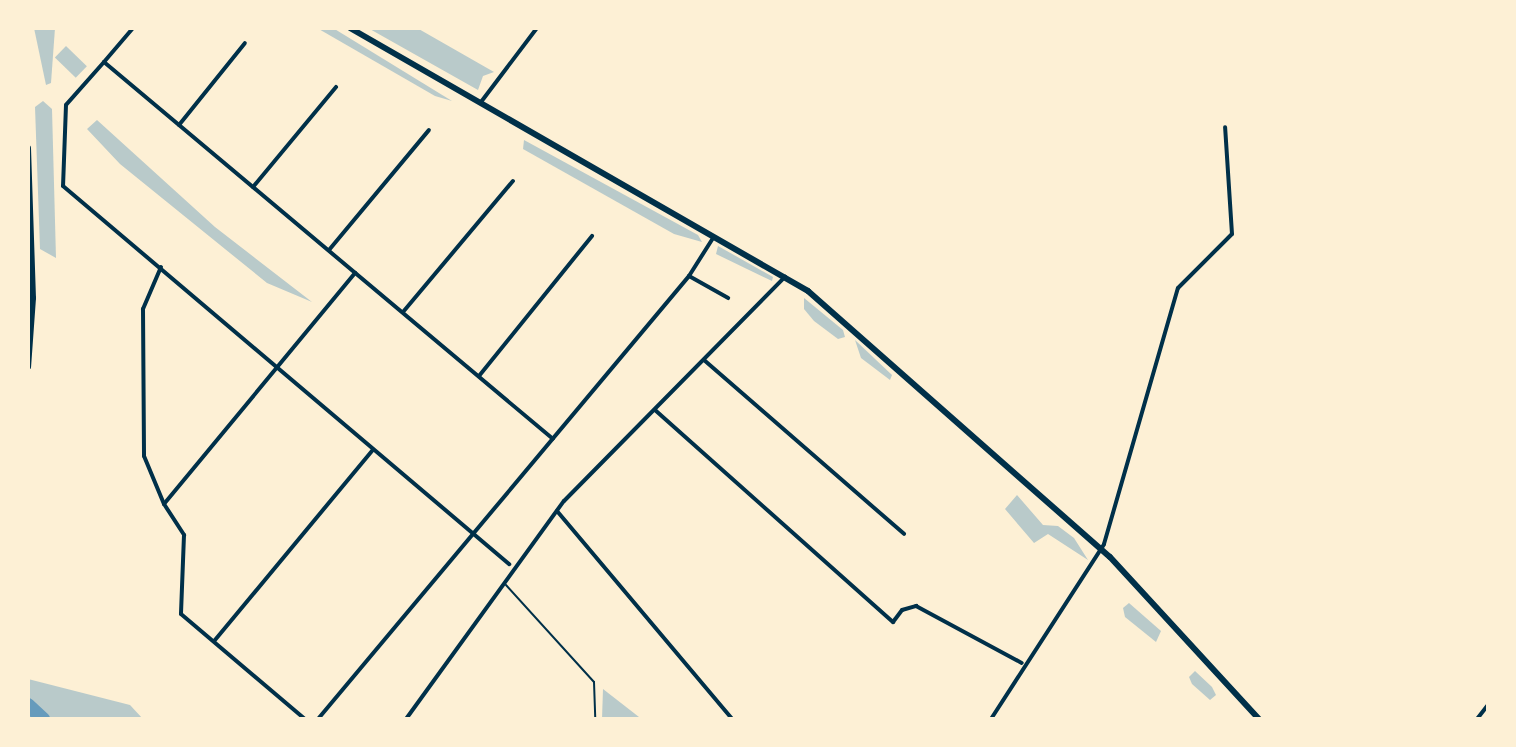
<!DOCTYPE html>
<html>
<head>
<meta charset="utf-8">
<style>
  body { margin:0 }
  #map { position:relative; width:1516px; height:747px; overflow:hidden; background:#fdf0d5; font-family:"PT Sans Narrow",sans-serif }
  div>[style] { position:absolute }
  [style*='--x'] { left:calc(var(--x)*1px); top:calc(var(--y)*1px); width:calc(var(--w)*1px); rotate:calc(var(--a)*1deg) }
  .green>* { inset:0; background:#b9caca; transform-origin:0 0 }
  .river>* { height:14px; margin:-7px; padding:0 7px; transform-origin:7px; border-radius:7px; background:#669bbc }
  .service>* { height:2px; margin:-1px; padding:0 1px; transform-origin:1px; border-radius:1px; background:#003049 }
  .minor>* { height:4px; margin:-2px; padding:0 2px; transform-origin:2px; border-radius:2px; background:#003049 }
  .secondary>* { height:6px; margin:-3px; padding:0 3px; transform-origin:3px; border-radius:3px; background:#003049 }
  span { translate:-50% -50%; white-space:nowrap; text-align:center; line-height:1.15; -webkit-text-stroke:8px #fdf0d5; paint-order:stroke }
  .frame { position:absolute; inset:0; border:30px solid #fdf0d5; pointer-events:none }
</style>
</head>
<body>
<div id="map">
  <div class="green">
    <i style="clip-path:polygon(34px 28px,55px 28px,51px 83px,46px 85px)"></i>
    <i style="clip-path:polygon(317px 28px,333px 28px,452px 101px,435px 96px)"></i>
    <i style="clip-path:polygon(368px 28px,417px 28px,494px 72px,483px 76px,478px 90px)"></i>
    <i style="left:66px;top:46px;width:29px;height:16px;rotate:44deg"></i>
    <i style="clip-path:polygon(43px 101px,52px 109px,56px 258px,40px 249px,35px 107px)"></i>
    <i style="clip-path:polygon(97px 120px,215px 227px,312px 302px,267px 283px,120px 164px,87px 129px)"></i>
    <i style="clip-path:polygon(524px 140px,698px 235px,702px 242px,674px 234px,523px 149px)"></i>
    <i style="clip-path:polygon(718px 246px,773px 277px,772px 281px,716px 254px)"></i>
    <i style="clip-path:polygon(804px 298px,843px 330px,845px 337px,838px 339px,814px 321px,804px 309px)"></i>
    <i style="clip-path:polygon(855px 340px,892px 375px,890px 380px,861px 358px)"></i>
    <i style="clip-path:polygon(1017px 495px,1043px 525px,1058px 526px,1074px 538px,1088px 560px,1048px 534px,1034px 543px,1005px 509px)"></i>
    <i style="clip-path:polygon(1129px 603px,1161px 631px,1156px 642px,1125px 617px,1123px 608px)"></i>
    <i style="clip-path:polygon(1195px 671px,1212px 687px,1216px 695px,1210px 700px,1192px 684px,1189px 677px)"></i>
    <i style="clip-path:polygon(28px 679px,130px 705px,143px 719px,28px 719px)"></i>
    <i style="clip-path:polygon(603px 689px,639px 717px,641px 719px,602px 719px)"></i>
  </div>
  <div class="river">
    <i style="--x:28;--y:705;--w:21;--a:43"></i>
  </div>
  <div class="service">
    <i style="--x:506;--y:585;--w:131;--a:47.8"></i>
    <i style="--x:594;--y:682;--w:37;--a:88"></i>
  </div>
  <div class="minor">
    <i style="--x:133;--y:28;--w:45;--a:130.5"></i>
    <i style="--x:104;--y:62;--w:586;--a:40.02"></i>
    <i style="--x:104;--y:62;--w:57;--a:131.5"></i>
    <i style="--x:66;--y:105;--w:81;--a:92.1"></i>
    <i style="--x:63;--y:186;--w:585;--a:40.28"></i>
    <i style="--x:481;--y:102;--w:93;--a:-52.9"></i>
    <i style="--x:179;--y:125;--w:105;--a:-51.2"></i>
    <i style="--x:253;--y:187;--w:130;--a:-50.3"></i>
    <i style="--x:329;--y:250;--w:156;--a:-50.2"></i>
    <i style="--x:161;--y:267;--w:46;--a:113.2"></i>
    <i style="--x:143;--y:309;--w:147;--a:89.6"></i>
    <i style="--x:144;--y:456;--w:52;--a:67.4"></i>
    <i style="--x:164;--y:504;--w:37;--a:57"></i>
    <i style="--x:184;--y:535;--w:79;--a:92.2"></i>
    <i style="--x:181;--y:614;--w:162;--a:40.3"></i>
    <i style="--x:689;--y:276;--w:45;--a:29.4"></i>
    <i style="--x:403;--y:312;--w:171;--a:-50"></i>
    <i style="--x:704;--y:360;--w:265;--a:41"></i>
    <i style="--x:479;--y:376;--w:180;--a:-51.1"></i>
    <i style="--x:655;--y:410;--w:319;--a:41.7"></i>
    <i style="--x:893;--y:622;--w:15;--a:-53"></i>
    <i style="--x:902;--y:610;--w:15;--a:-16"></i>
    <i style="--x:916;--y:606;--w:120;--a:28.3"></i>
    <i style="--x:164;--y:504;--w:300;--a:-50.4"></i>
    <i style="--x:557;--y:511;--w:272;--a:49.9"></i>
    <i style="--x:215;--y:640;--w:246;--a:-50.3"></i>
    <i style="--x:318;--y:719;--w:578;--a:-50.05"></i>
    <i style="--x:689;--y:276;--w:45;--a:-57.7"></i>
    <i style="--x:406;--y:719;--w:269;--a:-54.1"></i>
    <i style="--x:564;--y:501;--w:315;--a:-45.4"></i>
    <i style="--x:991;--y:719;--w:208;--a:-57.1"></i>
    <i style="--x:1104;--y:544;--w:266;--a:-73.9"></i>
    <i style="--x:1178;--y:288;--w:76;--a:-45"></i>
    <i style="--x:1232;--y:234;--w:107;--a:-93.7"></i>
    <i style="--x:1477;--y:719;--w:18;--a:-52"></i>
  </div>
  <div class="secondary">
    <i style="--x:350;--y:28;--w:528;--a:29.87"></i>
    <i style="--x:808;--y:291;--w:402;--a:41.4"></i>
    <i style="--x:1110;--y:557;--w:220;--a:47.4"></i>
    <i style="--x:28;--y:148;--w:150;--a:88.1"></i>
    <i style="--x:33;--y:298;--w:69;--a:94.1"></i>
  </div>
  <div class="frame"></div>
</div>
</body>
</html>
